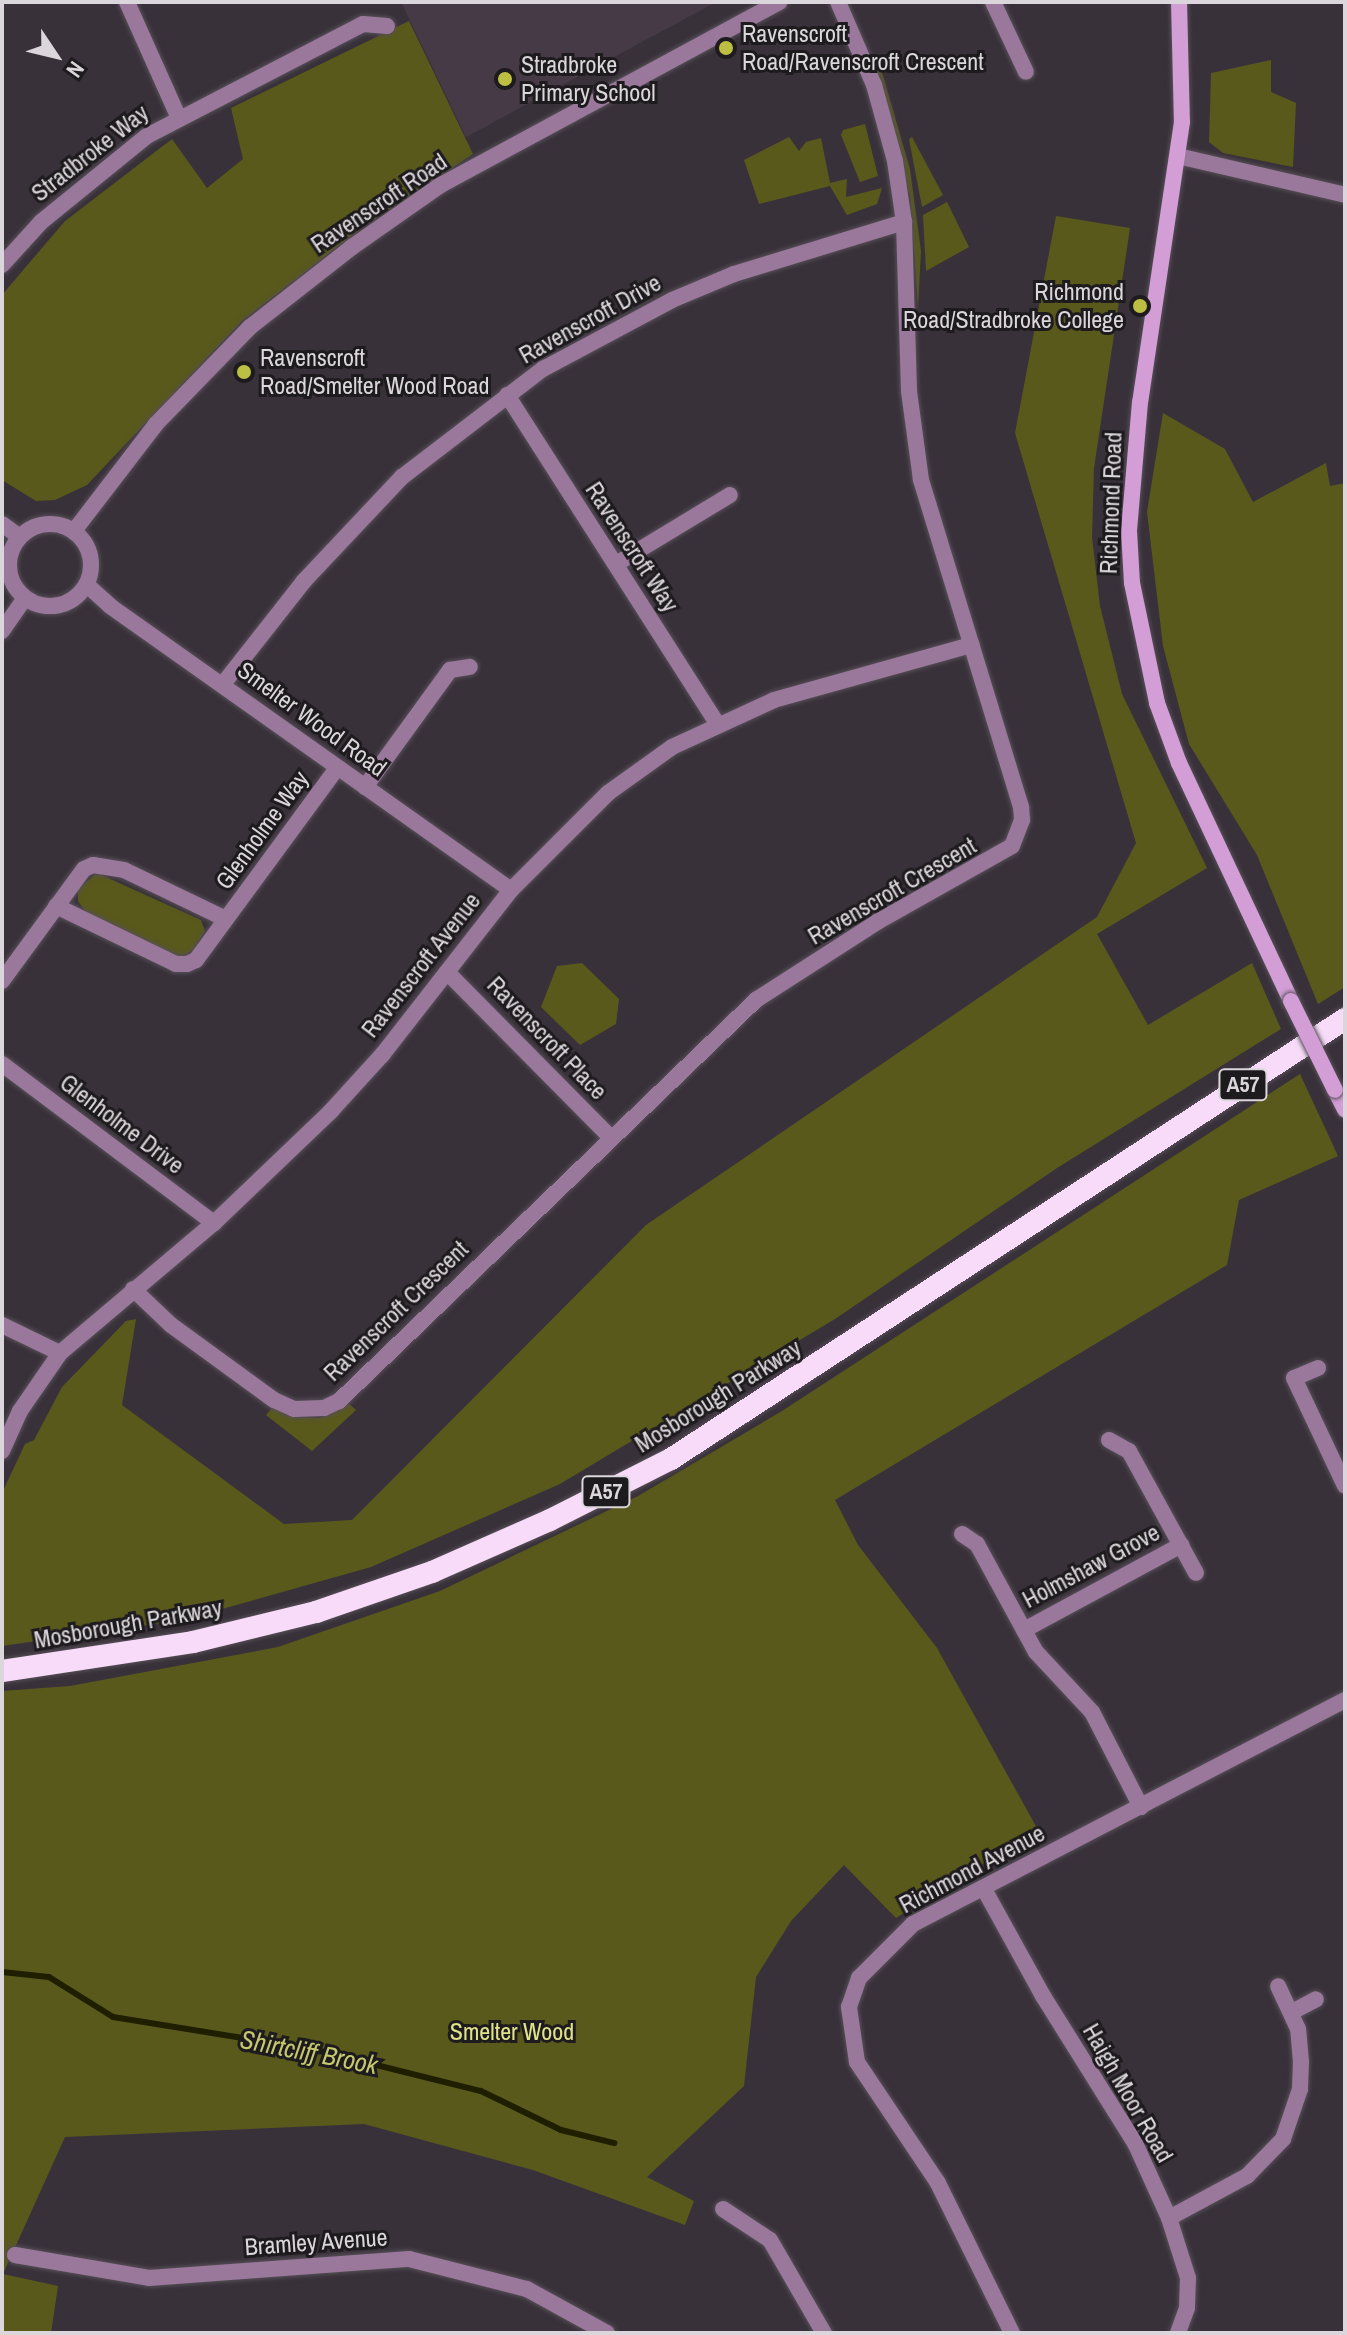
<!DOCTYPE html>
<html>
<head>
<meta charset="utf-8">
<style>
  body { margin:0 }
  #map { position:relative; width:1347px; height:2335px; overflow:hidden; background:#39313a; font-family:"Archivo Narrow",sans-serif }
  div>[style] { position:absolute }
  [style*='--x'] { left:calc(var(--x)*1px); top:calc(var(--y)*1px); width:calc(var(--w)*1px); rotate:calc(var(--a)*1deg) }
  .built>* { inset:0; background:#473a47 }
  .green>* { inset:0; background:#59591c }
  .stream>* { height:6px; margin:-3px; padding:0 3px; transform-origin:3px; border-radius:3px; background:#1f1f00 }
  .roads { filter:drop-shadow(0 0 2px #564f57) drop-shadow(0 0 2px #564f57) }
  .minor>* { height:16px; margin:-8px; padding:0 8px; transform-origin:8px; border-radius:8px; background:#9a789b }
  .minor>.ring { margin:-8px; padding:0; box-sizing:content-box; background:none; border:16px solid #9a789b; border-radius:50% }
  .secondary>* { height:16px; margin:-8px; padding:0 8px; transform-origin:8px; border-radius:8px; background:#d39dd6 }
  .trunk>* { height:22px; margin:-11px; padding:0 11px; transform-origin:11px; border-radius:11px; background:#f7dbf8 }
  .bridges { filter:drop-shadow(0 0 2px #564f57) drop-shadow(0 0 2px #564f57) }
  .secondary-bridge>* { height:16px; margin:-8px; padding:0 8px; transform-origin:8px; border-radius:8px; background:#d39dd6 }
  .dots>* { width:22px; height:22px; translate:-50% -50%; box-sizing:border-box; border:4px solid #1e1b1e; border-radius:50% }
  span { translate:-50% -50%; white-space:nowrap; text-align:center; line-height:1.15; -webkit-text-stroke:6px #1e1b1e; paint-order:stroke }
  .shield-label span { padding:2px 6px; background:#1e1b1e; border:2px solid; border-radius:6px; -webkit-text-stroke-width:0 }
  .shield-label { font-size:22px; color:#dbd6db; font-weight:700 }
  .poi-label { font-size:24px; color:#dbd6db }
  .left { translate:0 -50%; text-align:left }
  .right { translate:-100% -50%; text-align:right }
  .street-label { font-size:24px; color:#dbd6db }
  .park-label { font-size:24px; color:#e0e387 }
  .water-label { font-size:26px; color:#c6c86e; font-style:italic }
  .frame { position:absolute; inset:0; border:4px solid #dbd6db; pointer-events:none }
  .north { position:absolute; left:16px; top:16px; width:80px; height:80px; -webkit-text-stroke:6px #1e1b1e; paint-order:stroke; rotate:125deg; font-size:22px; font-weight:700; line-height:32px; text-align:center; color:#dbd6db }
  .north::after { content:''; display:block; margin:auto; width:28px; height:36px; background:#dbd6db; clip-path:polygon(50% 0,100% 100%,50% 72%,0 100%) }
</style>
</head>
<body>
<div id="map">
  <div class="built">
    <i style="clip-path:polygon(401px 2px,716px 2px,466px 137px)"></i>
  </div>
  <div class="green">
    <i style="clip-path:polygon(409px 21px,473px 154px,366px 225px,242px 321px,87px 485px,55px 500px,36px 501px,2px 480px,2px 295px,65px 221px,172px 139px,207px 188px,243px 159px,231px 108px)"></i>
    <i style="clip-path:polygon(877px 55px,910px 169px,921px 251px,918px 308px,910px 196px,872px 57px)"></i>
    <i style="clip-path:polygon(1271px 60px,1271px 92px,1296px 103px,1293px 167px,1223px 153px,1209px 142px,1211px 73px)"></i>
    <i style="clip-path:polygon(865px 124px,878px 176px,860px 182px,841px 135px,843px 130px)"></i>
    <i style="clip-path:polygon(789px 137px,799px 151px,806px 142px,821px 138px,830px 183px,847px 179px,846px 197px,882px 188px,877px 204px,847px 215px,830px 186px,759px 204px,744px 160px)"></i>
    <i style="clip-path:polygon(912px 137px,943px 195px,922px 207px,909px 139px)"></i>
    <i style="clip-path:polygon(947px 202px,969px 247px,926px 271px,923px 215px)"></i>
    <i style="clip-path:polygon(1056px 216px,1130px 228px,1094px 468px,1092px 537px,1100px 606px,1122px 694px,1207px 868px,1097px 934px,1148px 1025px,1252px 963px,1281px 1029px,1057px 1168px,835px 1319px,560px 1484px,371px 1567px,183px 1620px,2px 1646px,2px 1493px,25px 1444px,34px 1440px,62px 1387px,126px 1321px,136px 1319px,122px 1405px,284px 1524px,352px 1520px,646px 1225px,1097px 917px,1136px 843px,1015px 433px)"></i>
    <i style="clip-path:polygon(1163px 413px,1225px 449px,1253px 502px,1326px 463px,1330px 486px,1345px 483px,1345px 987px,1318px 1004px,1257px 855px,1189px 744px,1163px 646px,1147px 512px)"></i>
    <i style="clip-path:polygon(97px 873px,201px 920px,205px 931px,193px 950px,181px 958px,87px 914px,78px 901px,78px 889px)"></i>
    <i style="clip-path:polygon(582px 963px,619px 999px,616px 1024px,580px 1045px,541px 1007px,557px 966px)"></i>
    <i style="clip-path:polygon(1300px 1074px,1338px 1156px,1239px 1200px,1227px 1265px,835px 1500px,858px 1545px,937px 1648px,1038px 1830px,896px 1918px,844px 1865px,791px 1921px,756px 1977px,744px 2086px,647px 2177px,694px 2201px,685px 2225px,533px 2170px,364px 2124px,65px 2137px,3px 2274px,58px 2286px,51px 2333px,2px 2333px,2px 1691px,70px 1686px,278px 1647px,440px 1591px,638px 1496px,782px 1411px)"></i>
    <i style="clip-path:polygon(349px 1404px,356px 1410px,312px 1451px,266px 1415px,272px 1408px,293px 1417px,320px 1418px)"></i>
  </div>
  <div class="stream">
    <i style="--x:2;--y:1972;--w:47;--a:6.1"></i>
    <i style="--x:49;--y:1977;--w:75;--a:32"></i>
    <i style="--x:113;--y:2017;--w:206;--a:9.2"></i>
    <i style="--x:316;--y:2050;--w:170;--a:14"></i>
    <i style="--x:481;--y:2091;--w:89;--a:26"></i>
    <i style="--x:561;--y:2130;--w:55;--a:13.8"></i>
  </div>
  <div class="roads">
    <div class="minor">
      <i style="--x:127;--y:2;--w:125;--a:65.9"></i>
      <i style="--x:993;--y:2;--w:77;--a:64.8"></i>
      <i style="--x:1178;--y:156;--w:171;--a:13.1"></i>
      <i style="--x:2;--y:265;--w:58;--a:-47.8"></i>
      <i style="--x:41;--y:222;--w:136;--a:-39.1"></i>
      <i style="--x:147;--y:136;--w:243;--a:-27.4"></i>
      <i style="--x:363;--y:24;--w:24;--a:5"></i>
      <i style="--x:507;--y:395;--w:390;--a:57.4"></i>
      <i class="ring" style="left:9px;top:524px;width:66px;height:66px"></i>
      <i style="--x:2;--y:524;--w:22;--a:36"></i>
      <i style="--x:74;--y:531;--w:135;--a:-52.5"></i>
      <i style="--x:156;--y:424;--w:135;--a:-45.9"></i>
      <i style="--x:250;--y:327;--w:130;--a:-38.1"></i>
      <i style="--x:352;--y:247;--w:106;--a:-35"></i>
      <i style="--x:439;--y:186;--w:387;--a:-28.4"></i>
      <i style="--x:616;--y:564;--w:133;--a:-31.2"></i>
      <i style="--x:87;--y:585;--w:31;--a:42"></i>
      <i style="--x:110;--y:606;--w:491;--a:35.3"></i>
      <i style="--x:2;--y:631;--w:40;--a:-55.1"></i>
      <i style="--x:223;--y:684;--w:131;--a:-51.8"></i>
      <i style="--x:304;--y:581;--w:143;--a:-46.7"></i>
      <i style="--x:402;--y:477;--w:178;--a:-37.5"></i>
      <i style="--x:543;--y:369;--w:146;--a:-28.1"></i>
      <i style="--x:672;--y:300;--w:67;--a:-22.8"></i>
      <i style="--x:734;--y:274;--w:178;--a:-17"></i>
      <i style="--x:365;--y:787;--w:145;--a:-54"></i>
      <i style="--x:450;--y:670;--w:20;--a:-9"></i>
      <i style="--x:56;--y:906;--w:133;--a:25.8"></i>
      <i style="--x:176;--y:964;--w:11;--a:0"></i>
      <i style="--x:187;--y:964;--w:10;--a:-24"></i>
      <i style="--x:196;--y:960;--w:238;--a:-53.7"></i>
      <i style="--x:447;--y:972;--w:233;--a:45.3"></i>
      <i style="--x:2;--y:981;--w:139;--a:-53.8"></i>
      <i style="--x:84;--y:869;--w:10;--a:-24"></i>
      <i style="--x:93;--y:865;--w:31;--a:9"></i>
      <i style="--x:124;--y:870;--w:113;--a:25.7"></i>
      <i style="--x:2;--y:1064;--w:265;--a:36.9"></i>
      <i style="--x:133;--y:1289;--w:52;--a:43.5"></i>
      <i style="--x:171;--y:1325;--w:127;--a:36.1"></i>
      <i style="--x:274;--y:1400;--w:22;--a:24"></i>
      <i style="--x:294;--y:1409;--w:30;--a:-2"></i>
      <i style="--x:324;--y:1408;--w:17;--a:-25"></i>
      <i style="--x:339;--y:1401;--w:579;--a:-43.88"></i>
      <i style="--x:756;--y:1000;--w:144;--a:-32.8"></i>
      <i style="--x:877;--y:922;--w:155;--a:-29.4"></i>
      <i style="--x:1012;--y:846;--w:28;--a:-69"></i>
      <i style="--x:1022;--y:820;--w:13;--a:-94"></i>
      <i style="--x:1021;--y:807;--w:342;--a:-107"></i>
      <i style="--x:921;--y:480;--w:90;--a:-97.7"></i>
      <i style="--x:909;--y:391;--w:169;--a:-91.7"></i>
      <i style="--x:904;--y:222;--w:62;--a:-98.4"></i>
      <i style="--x:895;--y:161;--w:79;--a:-105.4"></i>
      <i style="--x:874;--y:85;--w:90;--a:-113.4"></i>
      <i style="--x:2;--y:1325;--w:64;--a:25.8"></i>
      <i style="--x:1318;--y:1368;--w:26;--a:157"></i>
      <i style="--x:1294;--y:1378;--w:119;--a:64.7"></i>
      <i style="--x:1109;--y:1440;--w:23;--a:29"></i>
      <i style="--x:1129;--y:1451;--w:139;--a:61.2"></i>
      <i style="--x:2;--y:1451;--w:44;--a:-65.8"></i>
      <i style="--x:20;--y:1411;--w:70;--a:-55.4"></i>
      <i style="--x:60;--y:1353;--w:202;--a:-40.2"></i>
      <i style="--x:214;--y:1223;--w:162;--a:-43.7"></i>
      <i style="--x:331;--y:1111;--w:76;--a:-47.7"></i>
      <i style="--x:382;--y:1055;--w:209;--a:-52"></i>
      <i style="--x:511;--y:890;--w:137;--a:-45"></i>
      <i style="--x:608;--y:793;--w:79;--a:-35.7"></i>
      <i style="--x:672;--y:747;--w:112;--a:-24.7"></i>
      <i style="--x:774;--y:700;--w:205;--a:-15.6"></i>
      <i style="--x:962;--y:1534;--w:18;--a:34"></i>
      <i style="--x:977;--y:1544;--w:123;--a:61.4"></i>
      <i style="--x:1036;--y:1652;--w:82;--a:47"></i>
      <i style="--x:1092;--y:1712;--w:107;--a:62.7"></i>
      <i style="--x:1024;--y:1630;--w:179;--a:-28.4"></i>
      <i style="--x:984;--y:1889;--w:122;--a:61.1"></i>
      <i style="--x:1043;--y:1996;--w:173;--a:58"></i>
      <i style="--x:1135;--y:2143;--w:82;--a:65.6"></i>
      <i style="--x:1169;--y:2218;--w:63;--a:72.4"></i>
      <i style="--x:1188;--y:2278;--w:30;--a:92"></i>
      <i style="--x:1187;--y:2308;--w:27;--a:110"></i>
      <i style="--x:1292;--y:2012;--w:27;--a:-28"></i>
      <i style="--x:723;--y:2209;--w:56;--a:33.4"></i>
      <i style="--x:770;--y:2240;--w:108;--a:59.9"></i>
      <i style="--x:1169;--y:2218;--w:89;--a:-28.3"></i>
      <i style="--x:1247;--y:2176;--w:52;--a:-45.8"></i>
      <i style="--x:1283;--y:2139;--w:53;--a:-71.2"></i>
      <i style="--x:1300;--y:2089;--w:27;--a:-88"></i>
      <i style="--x:1301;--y:2062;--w:33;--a:-95"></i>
      <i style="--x:1298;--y:2029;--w:47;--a:-114.9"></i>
      <i style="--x:15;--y:2255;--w:136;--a:9.7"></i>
      <i style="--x:149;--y:2278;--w:261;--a:-4.2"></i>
      <i style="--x:409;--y:2259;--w:122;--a:14.3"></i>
      <i style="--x:527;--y:2289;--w:91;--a:28.8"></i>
      <i style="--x:1012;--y:2333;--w:167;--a:-116.3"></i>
      <i style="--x:938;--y:2183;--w:146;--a:-123.8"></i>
      <i style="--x:857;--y:2062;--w:56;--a:-98.3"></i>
      <i style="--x:849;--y:2007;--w:31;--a:-71"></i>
      <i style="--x:859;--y:1978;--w:76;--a:-45"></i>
      <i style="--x:913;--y:1924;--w:487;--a:-27.4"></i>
    </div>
    <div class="secondary">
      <i style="--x:1179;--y:2;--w:120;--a:88.6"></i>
      <i style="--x:1182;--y:122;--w:283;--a:98.5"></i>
      <i style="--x:1140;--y:402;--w:129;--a:94.9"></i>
      <i style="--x:1129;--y:531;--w:52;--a:86.7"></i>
      <i style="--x:1132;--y:583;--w:123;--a:78.2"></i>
      <i style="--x:1157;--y:703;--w:64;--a:69.9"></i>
      <i style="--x:1179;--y:763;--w:263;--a:64.8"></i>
      <i style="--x:1335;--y:1090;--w:22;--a:63"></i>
    </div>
    <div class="trunk">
      <i style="--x:2;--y:1671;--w:193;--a:-8.6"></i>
      <i style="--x:193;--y:1642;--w:127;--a:-13.7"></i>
      <i style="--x:316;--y:1612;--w:123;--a:-19"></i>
      <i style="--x:432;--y:1572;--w:129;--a:-23.8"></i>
      <i style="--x:550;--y:1520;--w:136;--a:-26.8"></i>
      <i style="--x:671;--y:1459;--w:805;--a:-33.14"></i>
    </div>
  </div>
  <div class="bridges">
    <div class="secondary-bridge">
      <i style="--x:1291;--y:1001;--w:99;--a:63.7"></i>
    </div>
  </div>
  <div class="dots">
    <i style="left:726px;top:48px;background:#bdbf43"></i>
    <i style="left:505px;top:79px;background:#bdbf43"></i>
    <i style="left:1140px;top:306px;background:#bdbf43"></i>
    <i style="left:244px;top:372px;background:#bdbf43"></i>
  </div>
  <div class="shield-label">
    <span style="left:1243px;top:1085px">A57</span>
    <span style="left:606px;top:1492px">A57</span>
  </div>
  <div class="poi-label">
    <span class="left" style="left:742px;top:48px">Ravenscroft<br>Road/Ravenscroft Crescent</span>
    <span class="left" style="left:521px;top:79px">Stradbroke<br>Primary School</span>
    <span class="right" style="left:1124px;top:306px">Richmond<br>Road/Stradbroke College</span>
    <span class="left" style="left:260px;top:372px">Ravenscroft<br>Road/Smelter Wood Road</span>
  </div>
  <div class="street-label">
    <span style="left:90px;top:153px;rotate:-38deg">Stradbroke Way</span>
    <span style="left:379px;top:203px;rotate:-34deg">Ravenscroft Road</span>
    <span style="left:590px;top:319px;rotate:-29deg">Ravenscroft Drive</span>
    <span style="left:1111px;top:503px;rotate:-88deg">Richmond Road</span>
    <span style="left:632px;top:547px;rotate:57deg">Ravenscroft Way</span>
    <span style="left:312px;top:719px;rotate:36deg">Smelter Wood Road</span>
    <span style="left:262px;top:830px;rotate:-54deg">Glenholme Way</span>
    <span style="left:892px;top:891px;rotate:-30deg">Ravenscroft Crescent</span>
    <span style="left:421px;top:965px;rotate:-52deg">Ravenscroft Avenue</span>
    <span style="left:547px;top:1038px;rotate:46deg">Ravenscroft Place</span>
    <span style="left:122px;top:1124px;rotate:37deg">Glenholme Drive</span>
    <span style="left:396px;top:1311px;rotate:-44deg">Ravenscroft Crescent</span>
    <span style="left:718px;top:1396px;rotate:-32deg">Mosborough Parkway</span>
    <span style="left:1091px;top:1566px;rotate:-28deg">Holmshaw Grove</span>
    <span style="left:128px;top:1624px;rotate:-10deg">Mosborough Parkway</span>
    <span style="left:972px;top:1869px;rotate:-28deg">Richmond Avenue</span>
    <span style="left:1128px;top:2093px;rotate:60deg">Haigh Moor Road</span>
    <span style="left:316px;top:2242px;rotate:-4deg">Bramley Avenue</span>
  </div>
  <div class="park-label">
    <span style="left:512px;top:2032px">Smelter Wood</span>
  </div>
  <div class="water-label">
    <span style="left:309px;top:2052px;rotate:11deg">Shirtcliff Brook</span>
  </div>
  <div class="frame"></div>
  <div class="north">N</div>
</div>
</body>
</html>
